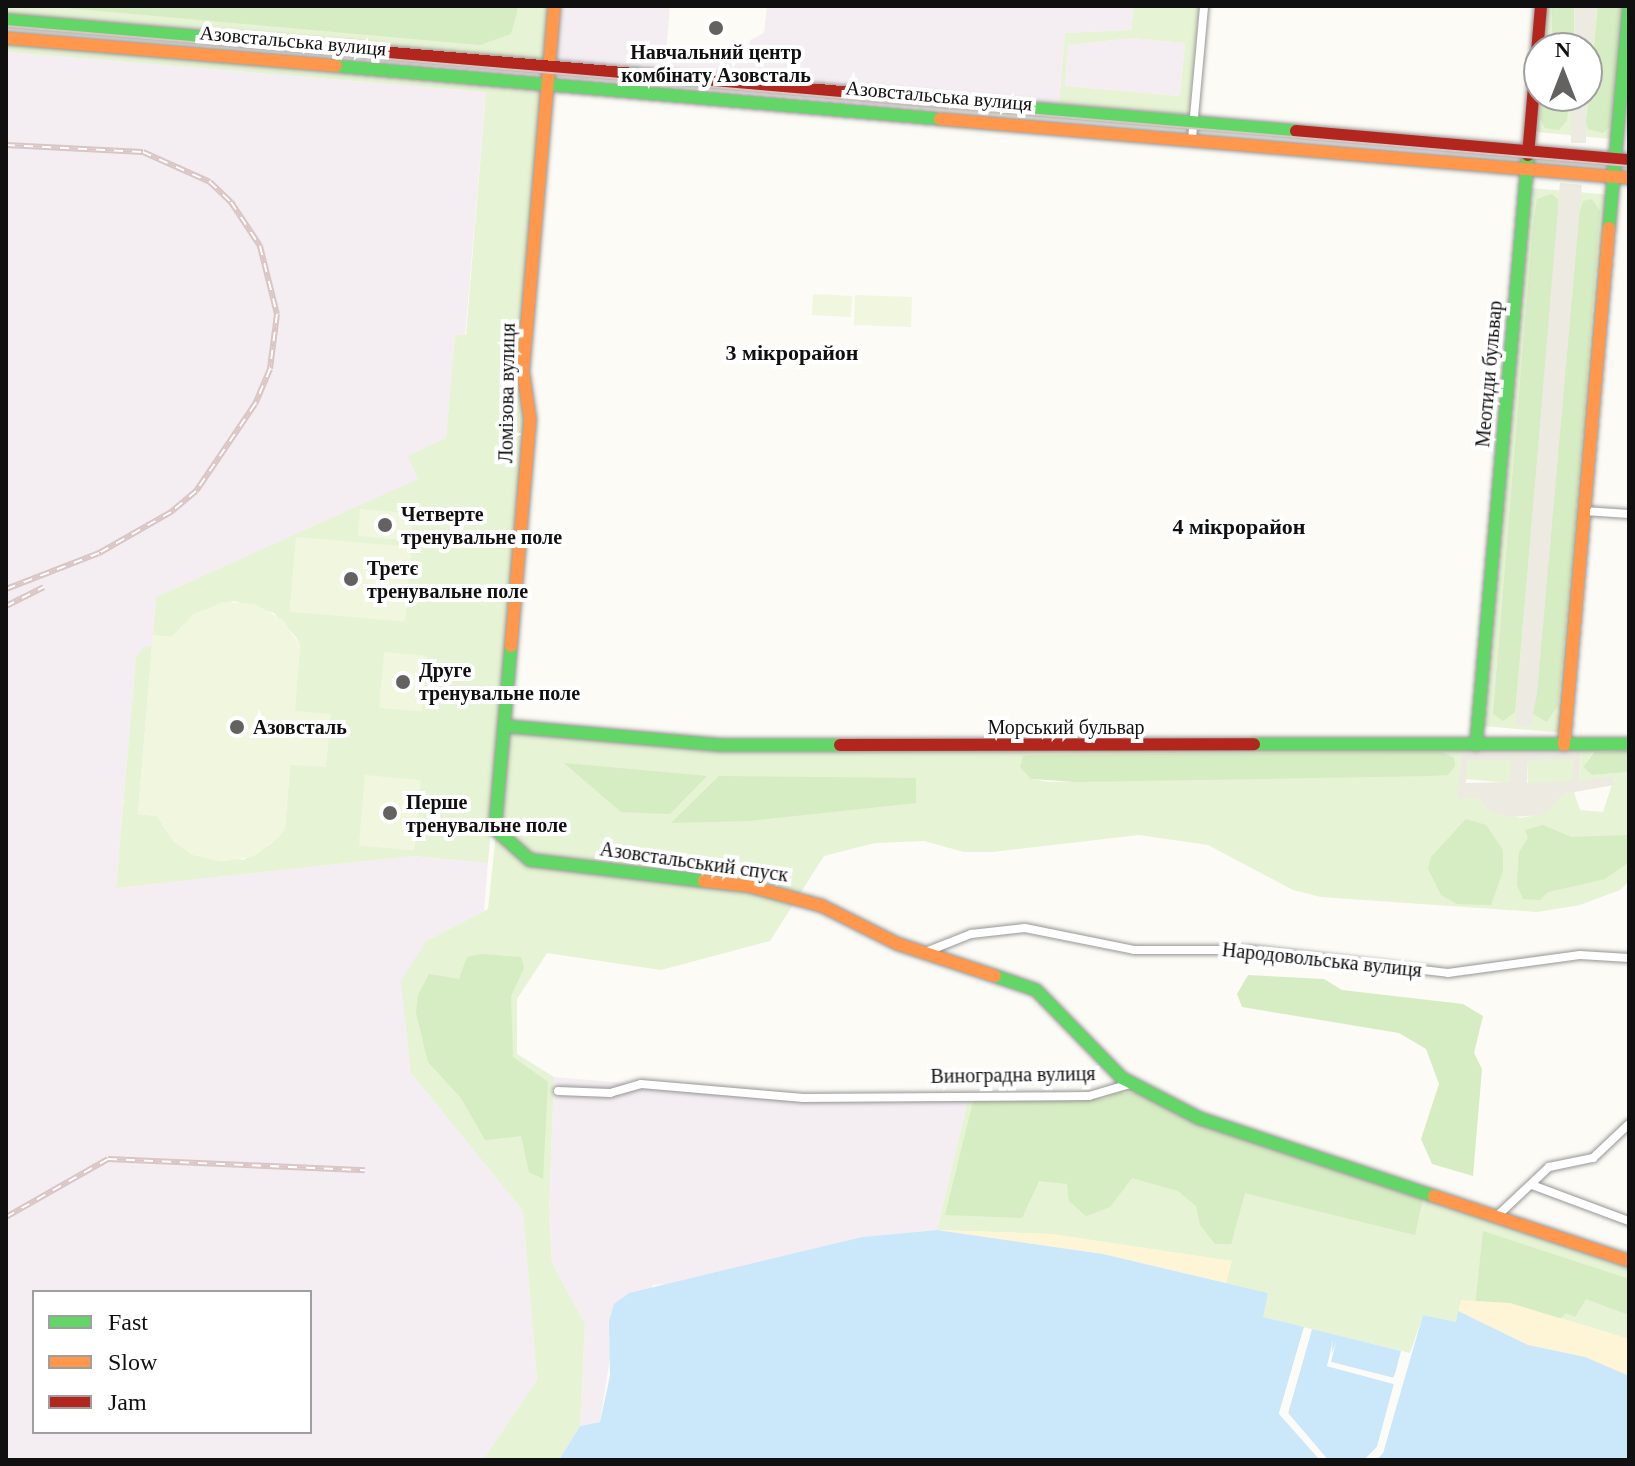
<!DOCTYPE html>
<html>
<head>
<meta charset="utf-8">
<style>
  body { margin:0 }
  #map { position:relative; width:1635px; height:1466px; overflow:hidden; background:#fcfbf6; font-family:"Times New Roman",serif }
  div>[style] { position:absolute }
  [style*='--x'] { left:calc(var(--x)*1px); top:calc(var(--y)*1px); width:calc(var(--w)*1px); rotate:calc(var(--a)*1deg) }
  .industrial>* { inset:0; background:#f4eef2 }
  .green>* { inset:0; background:#e6f3d4; transform-origin:0 0 }
  .forest>* { inset:0; background:#d6ecc2; transform-origin:0 0 }
  .sand>* { inset:0; background:#fef5d6 }
  .pitch>* { inset:0; background:#f0f7de; transform-origin:0 0 }
  .plaza>* { inset:0; background:#edeae1; transform-origin:0 0 }
  .water>* { inset:0; background:#cae8fa }
  .pier>* { inset:0; background:#fcfbf6 }
  .roads { filter:drop-shadow(0 0 2px #969694) drop-shadow(0 0 2px #969694) }
  .street>* { height:8px; margin:-4px; padding:0 4px; transform-origin:4px; border-radius:4px; background:#fffefe }
  .fast>* { height:12px; margin:-6px; padding:0 6px; transform-origin:6px; border-radius:6px; background:#63d668 }
  .slow>* { height:12px; margin:-6px; padding:0 6px; transform-origin:6px; border-radius:6px; background:#ff974d }
  .jam>* { height:12px; margin:-6px; padding:0 6px; transform-origin:6px; border-radius:6px; background:#b3261e }
  .tram>* { height:2px; margin:-1px; padding:0 1px; transform-origin:1px; border-radius:1px; background:#dac5c5 }
  .rail>* { height:6px; margin-top:-3px; transform-origin:0; background:repeating-linear-gradient(90deg,#fff 0 9px,#dac5c5 0 18px); box-sizing:border-box; border-block:2px solid #dac5c5 }
  .dots>* { width:22px; height:22px; translate:-50% -50%; box-sizing:border-box; border:4px solid #fff; border-radius:50% }
  span { translate:-50% -50%; white-space:nowrap; text-align:center; line-height:1.15; -webkit-text-stroke:8px #fff; paint-order:stroke }
  .street-label { font-size:20px; color:#101010 }
  .poi-label { font-size:20px; color:#101010; font-weight:700 }
  .left { translate:0 -50%; text-align:left }
  .neighbourhood-label { font-size:22px; color:#101010; font-weight:700 }
  .frame { position:absolute; inset:0; border:8px solid #101010; pointer-events:none }
  .legend { position:absolute; left:32px; top:1290px; width:280px; height:144px; box-sizing:border-box; background:#fff; border:2px solid #9f9f9f; margin:0; padding:10px 14px; list-style:none; font-size:24px; color:#101010 }
  .legend li { display:flex; align-items:center; gap:16px; height:40px }
  .legend b { width:40px; border:2px solid #9f9f9f }
  .north { position:absolute; left:1523px; top:32px; width:80px; height:80px; box-sizing:border-box; background:#fff; border:2px solid #9f9f9f; border-radius:50%; rotate:0deg; font-size:22px; font-weight:700; line-height:32px; text-align:center; color:#101010 }
  .north::after { content:''; display:block; margin:auto; width:28px; height:36px; background:#636260; clip-path:polygon(50% 0,100% 100%,50% 72%,0 100%) }
</style>
</head>
<body>
<div id="map">
  <div class="industrial">
    <i style="clip-path:polygon(558px 6px,670px 6px,666px 54px,748px 61px,750px 40px,764px 33px,767px 6px,1134px 6px,1131px 30px,1065px 33px,1059px 104px,553px 60px)"></i>
    <i style="clip-path:polygon(1133px 38px,1185px 43px,1180px 96px,1065px 86px,1068px 45px)"></i>
    <i style="clip-path:polygon(evenodd,6px 52px,486px 92px,465px 336px,455px 336px,446px 438px,419px 479px,156px 597px,152px 647px,144px 647px,136px 657px,116px 888px,412px 856px,488px 863px,484px 911px,426px 941px,411px 1073px,523px 1211px,537px 1380px,483px 1460px,6px 1460px,6px 52px,34px 1292px,310px 1292px,310px 1432px,34px 1432px,34px 1292px)"></i>
    <i style="clip-path:polygon(554px 1077px,803px 1098px,969px 1096px,937px 1230px,862px 1237px,691px 1282px,653px 1285px,610px 1357px,600px 1422px,580px 1426px,585px 1324px,552px 1263px,549px 1212px)"></i>
  </div>
  <div class="green">
    <i style="clip-path:polygon(6px 6px,551px 6px,547px 60px,6px 16px)"></i>
    <i style="clip-path:polygon(evenodd,1134px 6px,1199px 6px,1189px 115px,1059px 104px,1065px 33px,1131px 30px,1134px 6px,1133px 38px,1185px 43px,1180px 96px,1065px 86px,1068px 45px,1133px 38px)"></i>
    <i style="clip-path:polygon(1547px 6px,1624px 6px,1612px 139px,1536px 132px,1539px 96px,1587px 96px,1587px 48px,1543px 48px)"></i>
    <i style="clip-path:polygon(6px 43px,544px 86px,526px 422px,488px 863px,412px 856px,116px 888px,136px 657px,144px 646px,152px 647px,138px 814px,157px 816px,174px 842px,243px 860px,271px 844px,285px 828px,300px 646px,296px 637px,274px 613px,234px 601px,194px 614px,172px 637px,153px 635px,156px 597px,418px 479px,408px 456px,446px 438px,455px 335px,466px 335px,486px 92px,6px 52px)"></i>
    <i style="left:1531px;top:188px;width:76px;height:540px;rotate:5deg"></i>
    <i style="clip-path:polygon(evenodd,507px 730px,721px 749px,1462px 748px,1458px 798px,1477px 798px,1489px 811px,1520px 818px,1544px 814px,1564px 794px,1574px 792px,1580px 810px,1603px 812px,1614px 778px,1579px 782px,1581px 748px,1629px 747px,1593px 752px,1583px 767px,1592px 775px,1629px 772px,1629px 881px,1620px 890px,1580px 905px,1537px 912px,1321px 897px,1293px 890px,1208px 845px,1139px 835px,992px 852px,964px 852px,924px 841px,875px 843px,824px 856px,770px 941px,661px 970px,547px 953px,517px 999px,517px 1054px,554px 1077px,549px 1212px,552px 1263px,585px 1324px,580px 1426px,559px 1460px,483px 1460px,537px 1380px,523px 1211px,411px 1073px,401px 981px,426px 941px,488px 909px,507px 730px,1348px 753px,1448px 775px,1049px 782px,1031px 779px,1020px 762px,1097px 755px,1348px 753px)"></i>
    <i style="left:1512px;top:759px;width:24px;height:45px;rotate:95deg"></i>
    <i style="left:1528px;top:759px;width:46px;height:24px"></i>
    <i style="clip-path:polygon(1130px 1084px,1183px 1111px,1629px 1261px,1629px 1339px,1511px 1303px,1456px 1322px,1423px 1315px,1410px 1353px,1262px 1317px,1268px 1293px,1226px 1283px,1231px 1261px,1051px 1234px,937px 1230px,969px 1096px,1089px 1096px)"></i>
  </div>
  <div class="forest">
    <i style="clip-path:polygon(45px 6px,517px 6px,517px 12px,511px 34px,480px 45px)"></i>
    <i style="left:1552px;top:6px;width:22px;height:42px"></i>
    <i style="clip-path:polygon(1598px 6px,1620px 6px,1610px 127px,1603px 133px,1588px 129px,1586px 123px)"></i>
    <i style="clip-path:polygon(1542px 96px,1569px 96px,1567px 120px,1559px 130px,1545px 128px,1540px 119px)"></i>
    <i style="clip-path:polygon(1552px 194px,1558px 199px,1558px 225px,1515px 712px,1503px 721px,1493px 714px,1533px 225px,1537px 199px)"></i>
    <i style="clip-path:polygon(1592px 199px,1600px 211px,1574px 537px,1558px 705px,1547px 722px,1533px 714px,1540px 627px,1576px 226px,1583px 201px)"></i>
    <i style="clip-path:polygon(1629px 751px,1629px 772px,1592px 775px,1583px 767px,1594px 752px)"></i>
    <i style="clip-path:polygon(1407px 752px,1443px 752px,1454px 758px,1455px 766px,1448px 775px,1431px 776px,1077px 782px,1031px 779px,1020px 767px,1023px 756px,1029px 755px)"></i>
    <i style="clip-path:polygon(564px 763px,707px 776px,670px 814px,621px 812px)"></i>
    <i style="clip-path:polygon(719px 776px,916px 778px,916px 803px,748px 821px,671px 823px)"></i>
    <i style="clip-path:polygon(1466px 819px,1486px 825px,1503px 850px,1503px 871px,1491px 905px,1457px 904px,1441px 895px,1428px 869px,1431px 857px)"></i>
    <i style="clip-path:polygon(1543px 825px,1571px 837px,1629px 835px,1629px 862px,1605px 879px,1548px 892px,1540px 900px,1523px 899px,1517px 885px,1519px 852px,1528px 838px,1525px 830px)"></i>
    <i style="clip-path:polygon(482px 954px,521px 957px,524px 968px,511px 996px,513px 1057px,548px 1082px,543px 1179px,529px 1172px,521px 1136px,485px 1140px,461px 1098px,428px 1062px,416px 1013px,418px 995px,429px 974px,459px 979px,467px 957px)"></i>
    <i style="clip-path:polygon(1248px 975px,1324px 979px,1342px 990px,1463px 1004px,1483px 1016px,1474px 1053px,1482px 1069px,1473px 1176px,1432px 1164px,1421px 1139px,1439px 1084px,1426px 1049px,1399px 1033px,1242px 1007px,1237px 994px)"></i>
    <i style="clip-path:polygon(1117px 1093px,1137px 1093px,1206px 1124px,1424px 1194px,1415px 1235px,1245px 1193px,1231px 1244px,1215px 1244px,1200px 1225px,1196px 1206px,1178px 1191px,1132px 1178px,1110px 1207px,1086px 1216px,1069px 1201px,1067px 1184px,1039px 1181px,1022px 1218px,945px 1215px,973px 1102px,1105px 1099px)"></i>
    <i style="clip-path:polygon(1483px 1231px,1629px 1279px,1629px 1315px,1586px 1299px,1575px 1317px,1566px 1313px,1548px 1331px,1475px 1307px)"></i>
  </div>
  <div class="sand">
    <i style="clip-path:polygon(937px 1230px,1051px 1234px,1232px 1261px,1226px 1283px,1103px 1254px)"></i>
    <i style="clip-path:polygon(1461px 1300px,1510px 1303px,1629px 1339px,1629px 1376px,1528px 1345px,1458px 1311px)"></i>
  </div>
  <div class="pitch">
    <i style="left:813px;top:294px;width:39px;height:21px;rotate:3deg"></i>
    <i style="left:855px;top:295px;width:57px;height:30px;rotate:2deg"></i>
    <i style="left:360px;top:509px;width:53px;height:27px;rotate:5deg"></i>
    <i style="left:296px;top:537px;width:116px;height:75px;rotate:5deg"></i>
    <i style="clip-path:polygon(223px 602px,255px 604px,283px 620px,300px 646px,295px 711px,331px 714px,326px 767px,290px 765px,285px 828px,279px 837px,254px 856px,222px 862px,192px 855px,174px 842px,157px 816px,138px 814px,153px 635px,172px 637px,194px 614px)"></i>
    <i style="left:384px;top:652px;width:43px;height:56px;rotate:5deg"></i>
    <i style="left:365px;top:775px;width:56px;height:71px;rotate:5deg"></i>
  </div>
  <div class="plaza">
    <i style="clip-path:polygon(1575px 6px,1597px 6px,1587px 85px,1586px 42px,1575px 48px)"></i>
    <i style="left:1571px;top:96px;width:15px;height:47px"></i>
    <i style="clip-path:polygon(1560px 183px,1582px 185px,1537px 694px,1531px 726px,1515px 726px)"></i>
    <i style="clip-path:polygon(evenodd,1462px 748px,1581px 748px,1579px 781px,1613px 777px,1614px 785px,1564px 794px,1544px 815px,1510px 817px,1489px 811px,1477px 798px,1457px 799px,1462px 748px,1574px 759px,1571px 782px,1527px 783px,1528px 760px,1574px 759px,1462px 748px,1467px 760px,1511px 760px,1510px 782px,1466px 783px,1467px 760px)"></i>
  </div>
  <div class="water">
    <i style="clip-path:polygon(937px 1230px,1103px 1254px,1268px 1293px,1263px 1317px,1304px 1327px,1279px 1414px,1320px 1460px,559px 1460px,580px 1426px,600px 1422px,610px 1376px,609px 1321px,614px 1304px,629px 1293px,862px 1237px)"></i>
    <i style="clip-path:polygon(1458px 1311px,1528px 1345px,1585px 1357px,1629px 1376px,1629px 1460px,1376px 1460px,1383px 1453px,1423px 1315px,1456px 1322px)"></i>
    <i style="clip-path:polygon(1312px 1329px,1401px 1351px,1394px 1378px,1331px 1362px,1336px 1342px,1327px 1366px,1394px 1384px,1377px 1447px,1364px 1460px,1328px 1460px,1288px 1413px)"></i>
  </div>
  <div class="pier">
    <i style="clip-path:polygon(1304px 1327px,1284px 1412px,1312px 1329px,1288px 1413px,1328px 1460px,1320px 1460px,1279px 1413px)"></i>
    <i style="clip-path:polygon(1333px 1340px,1331px 1362px,1393px 1378px,1405px 1352px,1398px 1383px,1410px 1353px,1383px 1453px,1376px 1460px,1379px 1451px,1364px 1460px,1377px 1447px,1394px 1384px,1327px 1366px)"></i>
  </div>
  <div class="roads">
    <div class="street">
      <i style="--x:1192;--y:139;--w:134;--a:-84.8"></i>
      <i style="--x:1584;--y:511;--w:45;--a:3.8"></i>
      <i style="--x:923;--y:953;--w:52;--a:-21.6"></i>
      <i style="--x:971;--y:934;--w:54;--a:-6.3"></i>
      <i style="--x:1025;--y:928;--w:111;--a:11.4"></i>
      <i style="--x:1134;--y:950;--w:116;--a:0"></i>
      <i style="--x:1250;--y:950;--w:199;--a:6.6"></i>
      <i style="--x:1448;--y:973;--w:133;--a:-7.8"></i>
      <i style="--x:1580;--y:955;--w:49;--a:3.5"></i>
      <i style="--x:558;--y:1091;--w:52;--a:2.2"></i>
      <i style="--x:610;--y:1093;--w:32;--a:-16"></i>
      <i style="--x:641;--y:1084;--w:163;--a:4.9"></i>
      <i style="--x:803;--y:1098;--w:286;--a:-0.4"></i>
      <i style="--x:1089;--y:1096;--w:43;--a:-16.3"></i>
      <i style="--x:1532;--y:1185;--w:103;--a:20.4"></i>
      <i style="--x:1496;--y:1217;--w:73;--a:-43.3"></i>
      <i style="--x:1549;--y:1167;--w:45;--a:-11.6"></i>
      <i style="--x:1593;--y:1158;--w:50;--a:-43.4"></i>
    </div>
    <div class="fast">
      <i style="--x:6;--y:20;--w:341;--a:4.9"></i>
      <i style="--x:336;--y:66;--w:606;--a:5.01"></i>
      <i style="--x:864;--y:94;--w:434;--a:4.9"></i>
      <i style="--x:1609;--y:228;--w:223;--a:-84.9"></i>
      <i style="--x:511;--y:646;--w:184;--a:95"></i>
      <i style="--x:495;--y:829;--w:47;--a:41.5"></i>
      <i style="--x:530;--y:860;--w:175;--a:6.9"></i>
      <i style="--x:504;--y:726;--w:217;--a:5"></i>
      <i style="--x:720;--y:745;--w:120;--a:0"></i>
      <i style="--x:1254;--y:744;--w:375;--a:0"></i>
      <i style="--x:1476;--y:745;--w:592;--a:-84.96"></i>
      <i style="--x:995;--y:976;--w:43;--a:18.9"></i>
      <i style="--x:1036;--y:990;--w:123;--a:45.7"></i>
      <i style="--x:1122;--y:1078;--w:87;--a:27.5"></i>
      <i style="--x:1199;--y:1118;--w:248;--a:18.4"></i>
    </div>
    <div class="slow">
      <i style="--x:6;--y:38;--w:331;--a:4.8"></i>
      <i style="--x:940;--y:119;--w:692;--a:4.89"></i>
      <i style="--x:511;--y:646;--w:228;--a:-85.2"></i>
      <i style="--x:530;--y:419;--w:49;--a:-98.3"></i>
      <i style="--x:523;--y:371;--w:366;--a:-85.1"></i>
      <i style="--x:1564;--y:745;--w:519;--a:-85.03"></i>
      <i style="--x:704;--y:881;--w:45;--a:6.3"></i>
      <i style="--x:749;--y:886;--w:76;--a:15.3"></i>
      <i style="--x:822;--y:906;--w:85;--a:26.6"></i>
      <i style="--x:898;--y:944;--w:102;--a:18.3"></i>
      <i style="--x:1434;--y:1196;--w:206;--a:18.4"></i>
    </div>
    <div class="jam">
      <i style="--x:346;--y:49;--w:520;--a:4.96"></i>
      <i style="--x:1296;--y:131;--w:334;--a:5"></i>
      <i style="--x:1528;--y:155;--w:150;--a:-85"></i>
      <i style="--x:840;--y:745;--w:414;--a:-0.1"></i>
    </div>
  </div>
  <div class="tram">
    <i style="--x:6;--y:26;--w:1629;--a:4.93"></i>
  </div>
  <div class="rail">
    <i style="--x:6;--y:145;--w:137;--a:2.9"></i>
    <i style="--x:143;--y:152;--w:73;--a:24.1"></i>
    <i style="--x:210;--y:182;--w:29;--a:44"></i>
    <i style="--x:231;--y:202;--w:53;--a:56.6"></i>
    <i style="--x:260;--y:246;--w:70;--a:76"></i>
    <i style="--x:277;--y:314;--w:55;--a:97.3"></i>
    <i style="--x:270;--y:369;--w:38;--a:113"></i>
    <i style="--x:255;--y:404;--w:105;--a:124.1"></i>
    <i style="--x:196;--y:491;--w:33;--a:140"></i>
    <i style="--x:171;--y:512;--w:83;--a:150.3"></i>
    <i style="--x:99;--y:553;--w:100;--a:158.8"></i>
    <i style="--x:6;--y:606;--w:42;--a:-26.6"></i>
    <i style="--x:6;--y:1217;--w:117;--a:-29.6"></i>
    <i style="--x:108;--y:1159;--w:257;--a:2.5"></i>
  </div>
  <div class="dots">
    <i style="left:716px;top:28px;background:#636260"></i>
    <i style="left:385px;top:525px;background:#636260"></i>
    <i style="left:351px;top:579px;background:#636260"></i>
    <i style="left:403px;top:682px;background:#636260"></i>
    <i style="left:237px;top:727px;background:#636260"></i>
    <i style="left:390px;top:813px;background:#636260"></i>
  </div>
  <div class="street-label">
    <span style="left:293px;top:41px;rotate:5deg">Азовстальська вулиця</span>
    <span style="left:939px;top:96px;rotate:5deg">Азовстальська вулиця</span>
    <span style="left:1489px;top:374px;rotate:-85deg">Меотиди бульвар</span>
    <span style="left:507px;top:393px;rotate:-89deg">Ломізова вулиця</span>
    <span style="left:1066px;top:727px">Морський бульвар</span>
    <span style="left:694px;top:862px;rotate:8deg">Азовстальський спуск</span>
    <span style="left:1322px;top:960px;rotate:6deg">Народовольська вулиця</span>
    <span style="left:1013px;top:1075px;rotate:-1deg">Виноградна вулиця</span>
  </div>
  <div class="poi-label">
    <span style="left:716px;top:64px">Навчальний центр<br>комбінату Азовсталь</span>
    <span class="left" style="left:401px;top:526px">Четверте<br>тренувальне поле</span>
    <span class="left" style="left:367px;top:580px">Третє<br>тренувальне поле</span>
    <span class="left" style="left:419px;top:682px">Друге<br>тренувальне поле</span>
    <span class="left" style="left:253px;top:727px">Азовсталь</span>
    <span class="left" style="left:406px;top:814px">Перше<br>тренувальне поле</span>
  </div>
  <div class="neighbourhood-label">
    <span style="left:792px;top:353px">3 мікрорайон</span>
    <span style="left:1239px;top:527px">4 мікрорайон</span>
  </div>
  <div class="frame"></div>
  <ul class="legend">
  <li><b style="height:10px;background:#63d668"></b>Fast</li>
  <li><b style="height:10px;background:#ff974d"></b>Slow</li>
  <li><b style="height:10px;background:#b3261e"></b>Jam</li>
  </ul>
  <div class="north">N</div>
</div>
</body>
</html>
